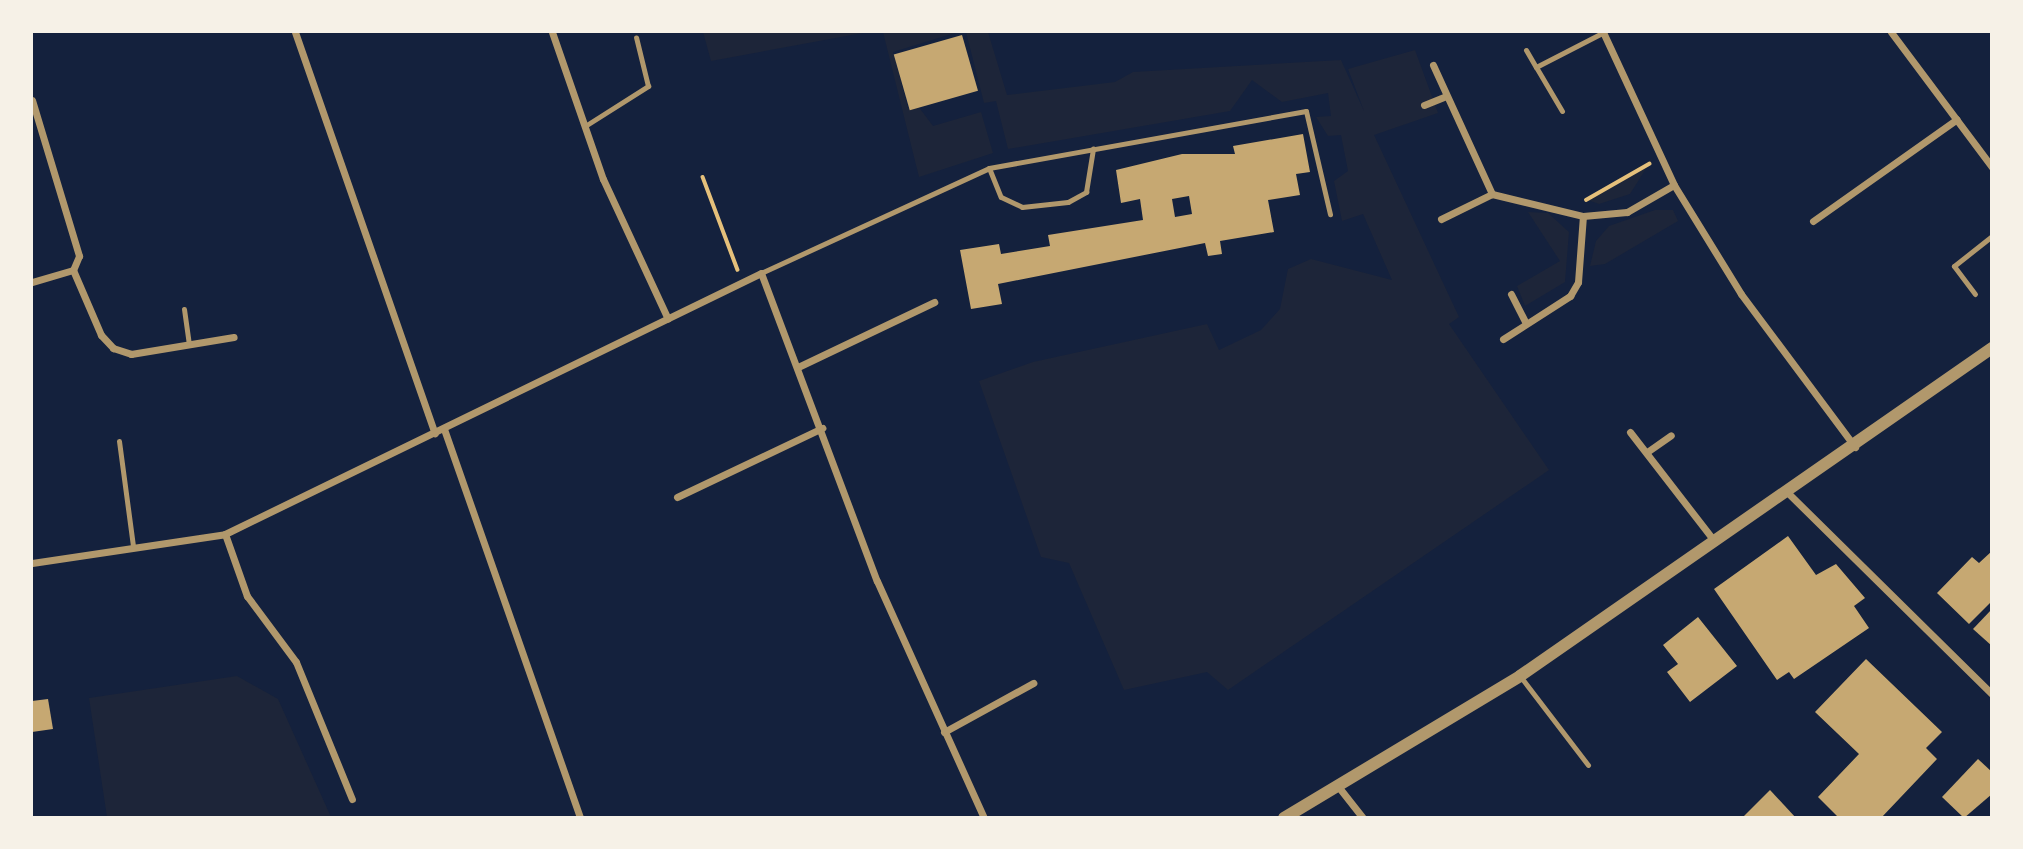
<!DOCTYPE html>
<html>
<head>
<meta charset="utf-8">
<style>
  body { margin:0 }
  #map { position:relative; width:2023px; height:849px; overflow:hidden; background:#14213d; font-family:Signika,sans-serif }
  div>[style] { position:absolute }
  [style*='--x'] { left:calc(var(--x)*1px); top:calc(var(--y)*1px); width:calc(var(--w)*1px); rotate:calc(var(--a)*1deg) }
  .green>* { inset:0; background:#1d2539 }
  .building>* { inset:0; background:#c6a872; transform-origin:0 0 }
  .path>* { height:3.5px; margin:-1.75px; padding:0 1.75px; transform-origin:1.75px; border-radius:1.75px; background:#e5c07b }
  .service>* { height:5px; margin:-2.5px; padding:0 2.5px; transform-origin:2.5px; border-radius:2.5px; background:#b1986c }
  .minor>* { height:7px; margin:-3.5px; padding:0 3.5px; transform-origin:3.5px; border-radius:3.5px; background:#b1986c }
  .tertiary>* { height:12px; margin:-6px; padding:0 6px; transform-origin:6px; border-radius:6px; background:#b1986c }
  span { translate:-50% -50%; white-space:nowrap; text-align:center; line-height:1.15; -webkit-text-stroke:5px #f6f1e7; paint-order:stroke }
  .frame { position:absolute; inset:0; border:33px solid #f6f1e7; pointer-events:none }
</style>
</head>
<body>
<div id="map">
  <div class="green">
    <i style="clip-path:polygon(703px 32px,868px 32px,711px 61px)"></i>
    <i style="clip-path:polygon(883px 32px,958px 32px,893px 52px,908px 108px,918px 106px,933px 126px,981px 112px,993px 153px,919px 177px)"></i>
    <i style="clip-path:polygon(966px 32px,988px 32px,1007px 95px,1115px 82px,1133px 72px,1341px 60px,1364px 111px,1348px 69px,1415px 50px,1438px 113px,1374px 135px,1459px 317px,1449px 324px,1549px 470px,1228px 690px,1207px 672px,1124px 690px,1069px 563px,1041px 557px,979px 381px,1033px 362px,1207px 324px,1219px 350px,1261px 330px,1280px 309px,1288px 269px,1311px 259px,1392px 280px,1363px 214px,1342px 221px,1334px 181px,1348px 171px,1341px 135px,1328px 136px,1316px 117px,1331px 116px,1328px 93px,1282px 102px,1252px 80px,1230px 111px,1008px 149px,996px 101px,984px 103px)"></i>
    <i style="clip-path:polygon(1652px 159px,1630px 194px,1599px 204px,1585px 199px)"></i>
    <i style="clip-path:polygon(1655px 210px,1673px 210px,1678px 221px,1605px 264px,1590px 266px,1596px 241px,1609px 226px)"></i>
    <i style="clip-path:polygon(1528px 212px,1548px 213px,1569px 232px,1565px 282px,1525px 306px,1517px 286px,1560px 261px)"></i>
    <i style="clip-path:polygon(237px 676px,278px 699px,331px 817px,107px 817px,89px 698px)"></i>
  </div>
  <div class="building">
    <i style="left:962px;top:35px;width:58px;height:71px;rotate:74deg"></i>
    <i style="clip-path:polygon(evenodd,1303px 134px,1310px 172px,1296px 174px,1300px 195px,1268px 200px,1274px 232px,1220px 241px,1222px 254px,1208px 256px,1205px 243px,998px 284px,1002px 304px,971px 309px,960px 250px,999px 244px,1001px 254px,1050px 246px,1048px 235px,1143px 220px,1140px 199px,1121px 203px,1116px 170px,1182px 154px,1235px 154px,1233px 146px,1303px 134px,1189px 196px,1192px 214px,1175px 217px,1172px 199px,1189px 196px)"></i>
    <i style="clip-path:polygon(1788px 536px,1816px 575px,1836px 564px,1865px 598px,1854px 606px,1869px 628px,1794px 679px,1789px 672px,1777px 680px,1714px 589px)"></i>
    <i style="clip-path:polygon(1992px 551px,1992px 601px,1969px 624px,1937px 593px,1972px 557px,1979px 563px)"></i>
    <i style="clip-path:polygon(1992px 609px,1992px 646px,1973px 629px)"></i>
    <i style="clip-path:polygon(1698px 617px,1737px 666px,1690px 702px,1667px 672px,1678px 664px,1663px 645px)"></i>
    <i style="clip-path:polygon(1866px 659px,1942px 732px,1926px 748px,1937px 759px,1881px 818px,1839px 818px,1818px 797px,1859px 754px,1815px 712px)"></i>
    <i style="clip-path:polygon(48px 699px,53px 729px,32px 732px,32px 701px)"></i>
    <i style="clip-path:polygon(1978px 759px,1992px 772px,1992px 794px,1964px 818px,1942px 797px)"></i>
    <i style="clip-path:polygon(1770px 790px,1796px 818px,1742px 818px)"></i>
  </div>
  <div class="path">
    <i style="--x:703;--y:177;--w:99;--a:69.4"></i>
    <i style="--x:1586;--y:200;--w:73;--a:-29.7"></i>
  </div>
  <div class="service">
    <i style="--x:1526;--y:50;--w:20;--a:60"></i>
    <i style="--x:1562;--y:111;--w:51;--a:-120.6"></i>
    <i style="--x:1536;--y:67;--w:76;--a:-27.2"></i>
    <i style="--x:585;--y:126;--w:75;--a:-32.4"></i>
    <i style="--x:648;--y:86;--w:50;--a:-103.8"></i>
    <i style="--x:989;--y:168;--w:31;--a:68"></i>
    <i style="--x:1001;--y:197;--w:23;--a:25"></i>
    <i style="--x:1022;--y:207;--w:46;--a:-6.2"></i>
    <i style="--x:1068;--y:202;--w:21;--a:-29"></i>
    <i style="--x:1086;--y:192;--w:44;--a:-80.8"></i>
    <i style="--x:761;--y:273;--w:251;--a:-24.7"></i>
    <i style="--x:989;--y:168;--w:322;--a:-10.2"></i>
    <i style="--x:1306;--y:111;--w:106;--a:76.9"></i>
    <i style="--x:1975;--y:294;--w:35;--a:-127"></i>
    <i style="--x:1954;--y:266;--w:48;--a:-38.3"></i>
    <i style="--x:184;--y:309;--w:35;--a:82"></i>
    <i style="--x:119;--y:441;--w:106;--a:82.4"></i>
    <i style="--x:1520;--y:676;--w:112;--a:52.6"></i>
  </div>
  <div class="minor">
    <i style="--x:295;--y:32;--w:425;--a:70.8"></i>
    <i style="--x:552;--y:32;--w:156;--a:70.9"></i>
    <i style="--x:603;--y:179;--w:154;--a:65.1"></i>
    <i style="--x:1603;--y:32;--w:169;--a:65.1"></i>
    <i style="--x:1674;--y:185;--w:128;--a:58.4"></i>
    <i style="--x:1741;--y:294;--w:191;--a:53.3"></i>
    <i style="--x:1891;--y:32;--w:169;--a:53.2"></i>
    <i style="--x:1433;--y:65;--w:142;--a:65.4"></i>
    <i style="--x:1492;--y:194;--w:94;--a:13.6"></i>
    <i style="--x:1583;--y:216;--w:44;--a:-5.2"></i>
    <i style="--x:1627;--y:212;--w:54;--a:-29.9"></i>
    <i style="--x:32;--y:100;--w:163;--a:73.2"></i>
    <i style="--x:79;--y:256;--w:15;--a:113"></i>
    <i style="--x:73;--y:270;--w:43;--a:163.7"></i>
    <i style="--x:1424;--y:105;--w:24;--a:-22"></i>
    <i style="--x:1441;--y:219;--w:57;--a:-26.1"></i>
    <i style="--x:1813;--y:221;--w:176;--a:-35.3"></i>
    <i style="--x:73;--y:270;--w:71;--a:66.7"></i>
    <i style="--x:101;--y:335;--w:18;--a:47"></i>
    <i style="--x:113;--y:348;--w:19;--a:18"></i>
    <i style="--x:131;--y:354;--w:104;--a:-9.4"></i>
    <i style="--x:1511;--y:294;--w:33;--a:63"></i>
    <i style="--x:1503;--y:339;--w:80;--a:-32.7"></i>
    <i style="--x:1570;--y:296;--w:16;--a:-60"></i>
    <i style="--x:1578;--y:282;--w:66;--a:-85.7"></i>
    <i style="--x:798;--y:367;--w:151;--a:-25.5"></i>
    <i style="--x:444;--y:429;--w:412;--a:70.7"></i>
    <i style="--x:1630;--y:432;--w:139;--a:52.3"></i>
    <i style="--x:1647;--y:452;--w:29;--a:-35"></i>
    <i style="--x:1788;--y:493;--w:286;--a:44.6"></i>
    <i style="--x:677;--y:497;--w:161;--a:-25.4"></i>
    <i style="--x:225;--y:534;--w:66;--a:70.5"></i>
    <i style="--x:247;--y:596;--w:82;--a:53.4"></i>
    <i style="--x:296;--y:662;--w:148;--a:67.8"></i>
    <i style="--x:32;--y:563;--w:195;--a:-8.5"></i>
    <i style="--x:225;--y:534;--w:596;--a:-25.96"></i>
    <i style="--x:761;--y:273;--w:329;--a:69.4"></i>
    <i style="--x:877;--y:581;--w:260;--a:65.7"></i>
    <i style="--x:944;--y:732;--w:102;--a:-28.8"></i>
    <i style="--x:1337;--y:785;--w:42;--a:51.8"></i>
  </div>
  <div class="tertiary">
    <i style="--x:1284;--y:818;--w:275;--a:-31"></i>
    <i style="--x:1520;--y:676;--w:575;--a:-34.8"></i>
  </div>
  <div class="frame"></div>
</div>
</body>
</html>
